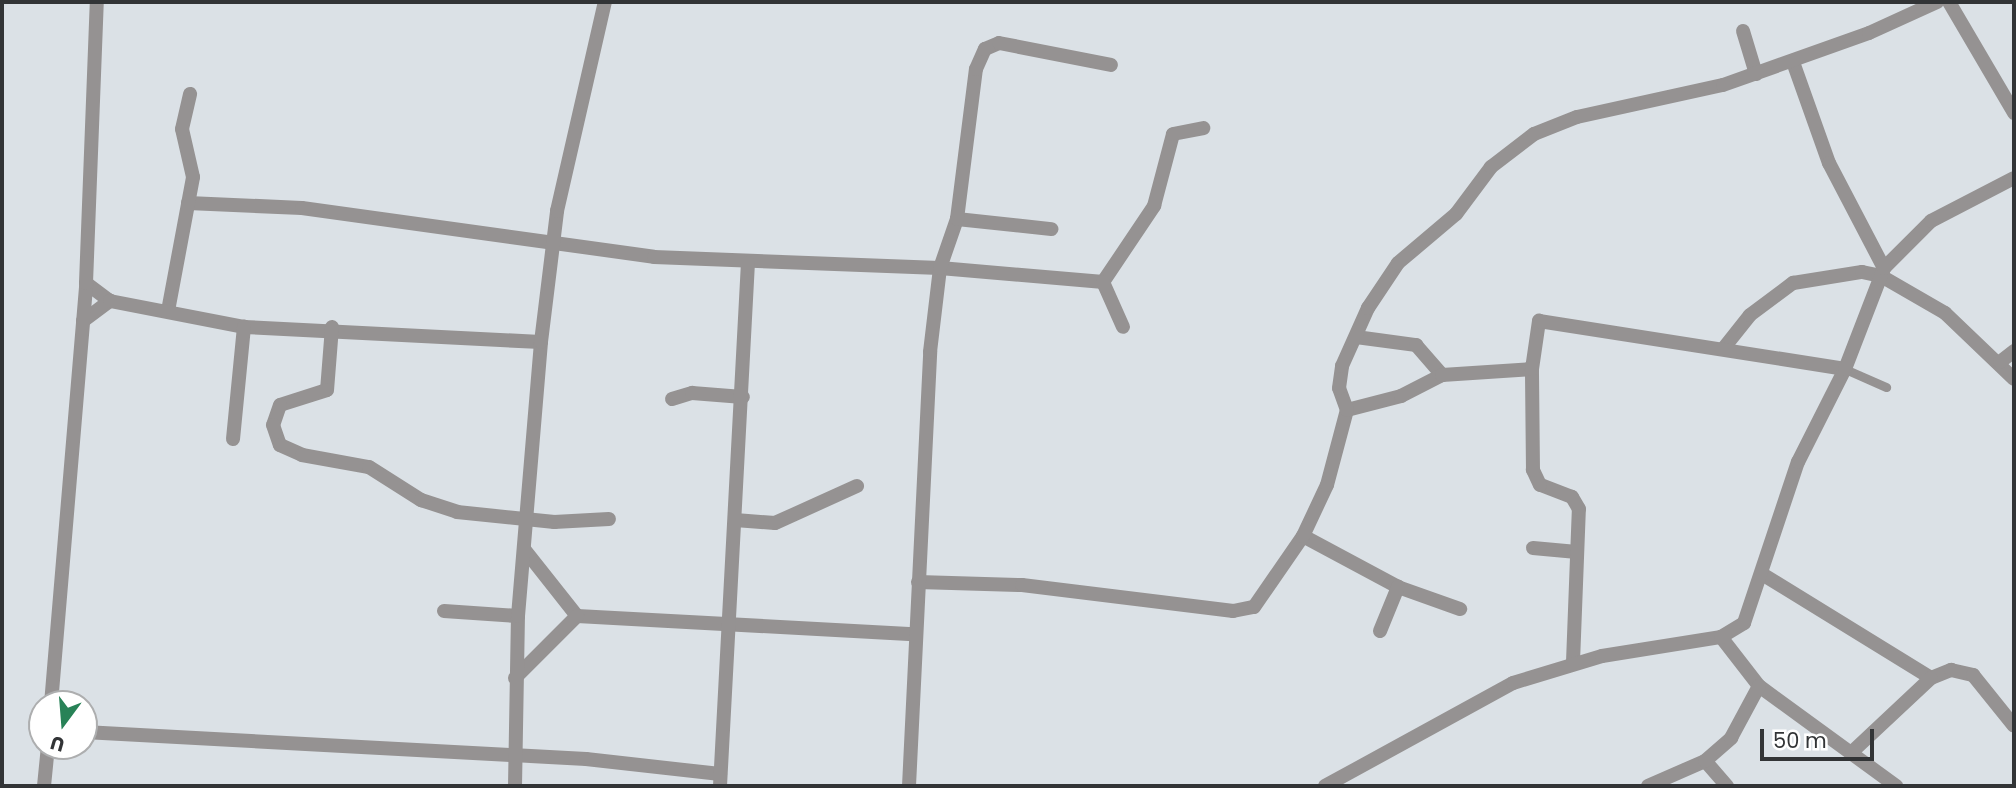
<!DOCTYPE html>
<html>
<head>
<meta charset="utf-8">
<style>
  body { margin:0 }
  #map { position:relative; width:2016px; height:788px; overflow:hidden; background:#dbe1e6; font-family:Poppins,sans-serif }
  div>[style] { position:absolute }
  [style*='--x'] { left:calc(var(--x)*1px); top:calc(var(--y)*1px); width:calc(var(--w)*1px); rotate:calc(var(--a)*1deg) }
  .lane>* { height:9px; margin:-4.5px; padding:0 4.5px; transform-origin:4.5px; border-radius:4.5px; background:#959292 }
  .street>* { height:14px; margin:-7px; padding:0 7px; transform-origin:7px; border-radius:7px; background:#959292 }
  span { translate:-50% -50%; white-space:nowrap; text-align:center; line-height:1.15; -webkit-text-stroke:7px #fff; paint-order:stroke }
  .frame { position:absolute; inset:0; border:4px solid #323436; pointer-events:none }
  .north { position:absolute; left:28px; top:690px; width:70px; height:70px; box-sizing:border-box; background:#fff; border:2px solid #adaeaf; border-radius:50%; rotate:196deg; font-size:19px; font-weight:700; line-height:28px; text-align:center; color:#323436 }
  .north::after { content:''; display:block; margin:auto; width:24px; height:32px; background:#288257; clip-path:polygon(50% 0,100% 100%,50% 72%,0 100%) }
  .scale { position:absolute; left:1760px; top:729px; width:114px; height:32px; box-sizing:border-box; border:4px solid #323436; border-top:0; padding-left:9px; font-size:21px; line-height:24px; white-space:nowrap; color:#323436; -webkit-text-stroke:5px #fff; paint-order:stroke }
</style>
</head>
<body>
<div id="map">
  <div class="lane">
    <i style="--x:1845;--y:369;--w:45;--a:23.7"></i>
  </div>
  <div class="street">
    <i style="--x:1949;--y:2;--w:129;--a:59.6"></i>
    <i style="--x:1743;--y:31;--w:45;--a:73.2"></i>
    <i style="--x:1793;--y:62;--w:107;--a:70.4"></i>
    <i style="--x:1829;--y:163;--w:119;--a:62.4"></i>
    <i style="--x:188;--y:203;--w:114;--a:2.5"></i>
    <i style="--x:302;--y:208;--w:355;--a:7.9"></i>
    <i style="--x:654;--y:257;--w:286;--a:2.2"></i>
    <i style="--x:940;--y:268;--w:164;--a:4.9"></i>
    <i style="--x:1103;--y:282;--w:92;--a:-56.1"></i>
    <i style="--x:1154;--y:206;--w:74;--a:-75.2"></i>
    <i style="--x:1173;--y:134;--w:31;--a:-11"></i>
    <i style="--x:957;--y:219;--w:95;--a:6.1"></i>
    <i style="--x:1103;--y:282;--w:49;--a:66"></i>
    <i style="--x:86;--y:283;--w:30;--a:37"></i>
    <i style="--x:168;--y:311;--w:136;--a:-79.4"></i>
    <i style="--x:193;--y:177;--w:49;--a:-102.9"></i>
    <i style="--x:182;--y:129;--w:36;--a:-77"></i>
    <i style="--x:83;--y:321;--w:34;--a:-37"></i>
    <i style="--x:110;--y:301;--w:136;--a:11"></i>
    <i style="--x:244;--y:327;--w:297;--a:2.9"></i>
    <i style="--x:332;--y:327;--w:63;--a:94.5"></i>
    <i style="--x:327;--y:390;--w:49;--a:162.3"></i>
    <i style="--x:280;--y:405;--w:21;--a:109"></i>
    <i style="--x:273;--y:425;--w:21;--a:71"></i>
    <i style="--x:280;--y:445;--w:24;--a:24"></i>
    <i style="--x:302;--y:455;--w:68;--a:10.2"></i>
    <i style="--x:369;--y:467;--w:62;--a:32.4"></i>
    <i style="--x:421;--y:500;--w:38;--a:18"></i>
    <i style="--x:457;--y:512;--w:98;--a:5.9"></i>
    <i style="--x:554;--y:522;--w:55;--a:-3.1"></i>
    <i style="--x:1356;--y:337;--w:61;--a:7.6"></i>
    <i style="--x:1416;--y:345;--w:40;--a:49"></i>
    <i style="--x:1723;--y:349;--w:43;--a:-51.5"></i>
    <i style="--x:1750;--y:315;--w:54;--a:-36.7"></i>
    <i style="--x:1793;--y:283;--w:70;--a:-9.1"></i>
    <i style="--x:1862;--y:272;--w:19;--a:12"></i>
    <i style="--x:1881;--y:276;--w:74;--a:30"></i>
    <i style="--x:1945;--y:313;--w:95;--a:43.7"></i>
    <i style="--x:2000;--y:362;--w:18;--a:-38"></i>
    <i style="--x:672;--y:399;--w:21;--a:-17"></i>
    <i style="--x:692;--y:393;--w:51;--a:4.5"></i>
    <i style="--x:1347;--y:410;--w:56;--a:-14.5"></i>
    <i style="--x:1401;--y:396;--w:46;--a:-27.1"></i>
    <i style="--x:1442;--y:375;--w:90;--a:-3.8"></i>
    <i style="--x:233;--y:439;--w:113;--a:-84.4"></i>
    <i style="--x:735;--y:520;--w:40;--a:4.3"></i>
    <i style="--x:775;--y:523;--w:90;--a:-24.3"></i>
    <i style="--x:1303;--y:536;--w:108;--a:28.2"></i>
    <i style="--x:1398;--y:587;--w:66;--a:19.5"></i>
    <i style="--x:1533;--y:548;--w:44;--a:5.2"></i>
    <i style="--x:524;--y:549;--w:85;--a:51.7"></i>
    <i style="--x:577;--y:616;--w:337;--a:3.1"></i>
    <i style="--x:1762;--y:574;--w:198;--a:31.6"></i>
    <i style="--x:1931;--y:678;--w:22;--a:-22"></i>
    <i style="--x:1951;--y:670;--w:23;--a:13"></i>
    <i style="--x:1973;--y:675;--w:65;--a:51.2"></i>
    <i style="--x:918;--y:582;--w:104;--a:1.7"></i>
    <i style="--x:1022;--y:585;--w:213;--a:7"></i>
    <i style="--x:1233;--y:611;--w:21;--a:-11"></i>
    <i style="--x:1254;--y:607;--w:86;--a:-55.4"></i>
    <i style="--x:1303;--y:536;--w:56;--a:-64.8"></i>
    <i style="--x:1327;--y:485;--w:78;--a:-75.1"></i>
    <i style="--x:1347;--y:410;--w:23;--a:-110"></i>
    <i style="--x:1339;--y:388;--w:22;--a:-82"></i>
    <i style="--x:1342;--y:366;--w:64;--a:-65.9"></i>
    <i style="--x:1368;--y:308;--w:54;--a:-56.3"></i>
    <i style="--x:1398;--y:263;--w:76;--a:-40.2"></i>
    <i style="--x:1456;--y:214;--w:59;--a:-53.3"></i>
    <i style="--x:1491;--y:167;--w:54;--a:-37.5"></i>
    <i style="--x:1534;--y:134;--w:46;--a:-21.6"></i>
    <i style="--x:1577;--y:117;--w:149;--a:-12.4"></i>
    <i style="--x:1723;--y:85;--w:155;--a:-19.6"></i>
    <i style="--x:1869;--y:33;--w:75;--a:-24.5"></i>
    <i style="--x:444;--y:611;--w:74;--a:3.9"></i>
    <i style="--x:1380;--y:631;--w:48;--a:-67.8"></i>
    <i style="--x:1721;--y:637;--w:62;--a:52.2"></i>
    <i style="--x:1759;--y:686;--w:170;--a:36.1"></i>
    <i style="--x:1573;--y:662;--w:153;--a:-87.8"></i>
    <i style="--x:1579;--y:509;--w:14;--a:-120"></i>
    <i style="--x:1572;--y:497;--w:34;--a:-159"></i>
    <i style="--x:1540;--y:485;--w:17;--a:-115"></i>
    <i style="--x:1533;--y:470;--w:101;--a:-90.6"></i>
    <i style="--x:1532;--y:369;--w:49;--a:-81.7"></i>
    <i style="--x:1539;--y:321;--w:310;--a:8.9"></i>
    <i style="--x:515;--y:678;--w:88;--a:-45"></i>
    <i style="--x:51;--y:704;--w:422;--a:-85.2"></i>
    <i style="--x:86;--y:283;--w:281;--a:-87.8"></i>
    <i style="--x:84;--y:732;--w:503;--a:3.08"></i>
    <i style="--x:586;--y:759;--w:135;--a:6.4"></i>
    <i style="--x:1852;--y:752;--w:108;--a:-43.1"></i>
    <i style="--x:44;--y:786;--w:40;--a:-84.3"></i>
    <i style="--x:515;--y:786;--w:170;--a:-89"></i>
    <i style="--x:518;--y:616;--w:275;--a:-85.2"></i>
    <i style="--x:541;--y:342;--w:132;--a:-83"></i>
    <i style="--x:557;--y:211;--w:214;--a:-77.1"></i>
    <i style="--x:720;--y:786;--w:524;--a:-86.94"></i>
    <i style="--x:909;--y:786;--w:435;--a:-87.2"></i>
    <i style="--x:930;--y:352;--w:85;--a:-83.2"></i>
    <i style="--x:940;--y:268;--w:52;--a:-70.9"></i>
    <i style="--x:957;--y:219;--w:151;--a:-82.8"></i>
    <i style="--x:976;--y:69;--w:22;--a:-66"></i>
    <i style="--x:985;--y:49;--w:15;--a:-23"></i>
    <i style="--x:999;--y:43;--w:114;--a:11.1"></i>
    <i style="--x:1325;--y:786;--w:214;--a:-28.7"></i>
    <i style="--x:1513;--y:683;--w:93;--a:-16.9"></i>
    <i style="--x:1602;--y:656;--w:121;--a:-9.1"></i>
    <i style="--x:1721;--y:637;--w:27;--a:-31"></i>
    <i style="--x:1744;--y:623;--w:170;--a:-71.5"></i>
    <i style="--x:1798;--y:462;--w:104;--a:-63.2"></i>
    <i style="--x:1845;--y:369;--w:108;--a:-68.9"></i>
    <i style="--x:1884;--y:268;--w:66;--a:-45"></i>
    <i style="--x:1931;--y:221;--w:93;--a:-27.4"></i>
    <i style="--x:1648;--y:786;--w:62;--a:-23.7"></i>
    <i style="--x:1727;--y:786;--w:33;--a:-131"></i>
    <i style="--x:1705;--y:761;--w:35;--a:-41"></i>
    <i style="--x:1731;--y:738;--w:59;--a:-61.7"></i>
  </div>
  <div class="frame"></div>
  <div class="north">U</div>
  <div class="scale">50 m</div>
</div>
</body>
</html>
